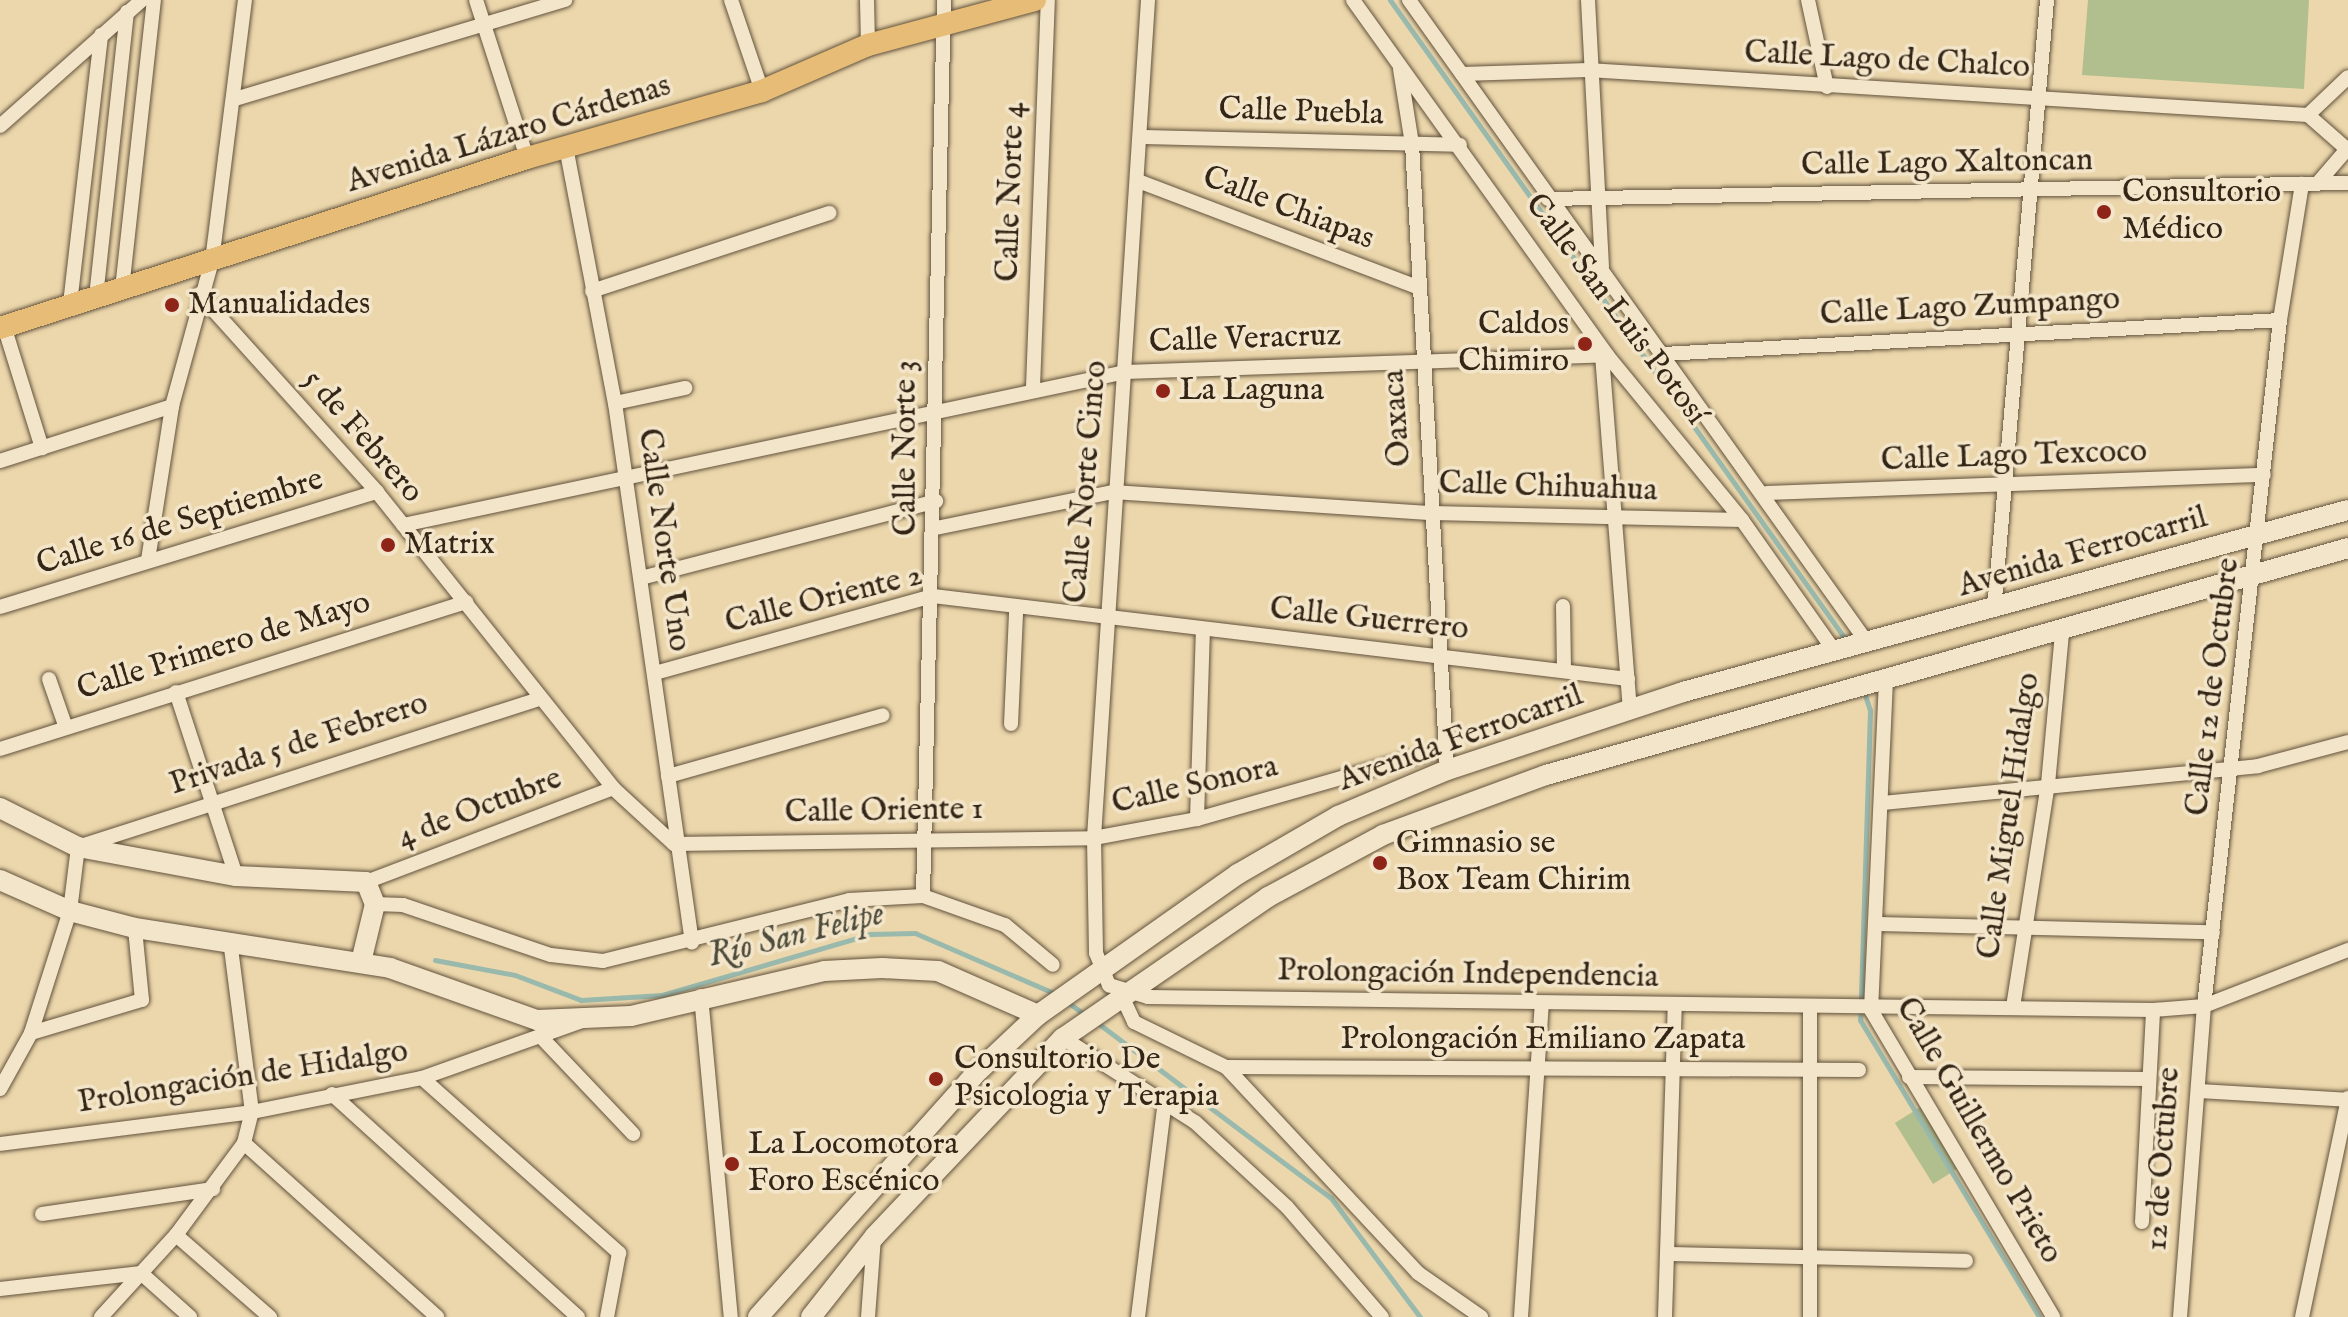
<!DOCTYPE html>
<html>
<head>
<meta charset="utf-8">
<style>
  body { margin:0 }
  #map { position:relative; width:2348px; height:1317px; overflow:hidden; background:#ecd7ac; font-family:"IM FELL English",serif }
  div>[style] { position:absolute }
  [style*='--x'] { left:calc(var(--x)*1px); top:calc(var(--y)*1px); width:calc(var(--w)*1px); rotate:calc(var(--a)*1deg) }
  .green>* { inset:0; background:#b1bf8e; transform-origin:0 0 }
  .stream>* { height:5px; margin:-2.5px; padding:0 2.5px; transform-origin:2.5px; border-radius:2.5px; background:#99b9ad }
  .roads { filter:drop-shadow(0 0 2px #62523c) drop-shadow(0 0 2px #62523c) }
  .street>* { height:14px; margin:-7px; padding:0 7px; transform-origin:7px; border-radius:7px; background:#f3e5c9 }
  .secondary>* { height:20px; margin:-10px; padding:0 10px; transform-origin:10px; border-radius:10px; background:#f3e5c9 }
  .primary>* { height:22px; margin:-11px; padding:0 11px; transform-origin:11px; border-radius:11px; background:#e6bc76 }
  .dots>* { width:22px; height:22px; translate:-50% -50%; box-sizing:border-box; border:4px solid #f3e5c9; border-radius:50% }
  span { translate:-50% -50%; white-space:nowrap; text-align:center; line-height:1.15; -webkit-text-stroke:7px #f3e5c9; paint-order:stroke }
  .street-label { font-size:32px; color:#342616 }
  .poi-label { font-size:32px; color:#342616 }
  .left { translate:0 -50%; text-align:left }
  .right { translate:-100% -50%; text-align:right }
  .water-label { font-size:34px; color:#4d4b3c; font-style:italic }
</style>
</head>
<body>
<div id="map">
  <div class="green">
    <i style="clip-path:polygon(2088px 0,2309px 0,2304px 89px,2082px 75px)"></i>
    <i style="left:1922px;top:1106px;width:72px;height:32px;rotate:58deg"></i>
  </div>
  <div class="stream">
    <i style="--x:1390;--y:0;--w:786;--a:54.53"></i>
    <i style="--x:1864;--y:692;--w:19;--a:72"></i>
    <i style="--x:1870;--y:710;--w:310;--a:91.8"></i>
    <i style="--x:1860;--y:1020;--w:347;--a:58.9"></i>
    <i style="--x:435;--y:960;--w:81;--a:10.6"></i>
    <i style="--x:515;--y:975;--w:71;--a:20.7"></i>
    <i style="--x:581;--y:1000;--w:81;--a:-3.5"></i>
    <i style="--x:662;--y:995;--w:217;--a:-16.3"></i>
    <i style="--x:870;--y:934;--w:45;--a:-1.3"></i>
    <i style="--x:915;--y:933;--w:156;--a:23.4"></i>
    <i style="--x:1066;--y:1001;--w:26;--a:36"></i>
    <i style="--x:1095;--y:1021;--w:295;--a:36.9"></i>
    <i style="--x:1331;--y:1198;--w:149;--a:53.2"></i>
  </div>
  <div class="roads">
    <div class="street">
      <i style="--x:476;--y:0;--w:157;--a:72.1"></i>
      <i style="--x:731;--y:0;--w:96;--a:71.2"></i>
      <i style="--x:867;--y:0;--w:45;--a:88.7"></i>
      <i style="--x:1148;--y:0;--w:840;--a:93.69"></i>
      <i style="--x:1094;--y:838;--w:115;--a:89"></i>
      <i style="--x:1096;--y:953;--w:35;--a:68"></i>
      <i style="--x:1109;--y:985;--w:41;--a:17.1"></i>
      <i style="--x:1148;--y:997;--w:1005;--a:0.74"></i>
      <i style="--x:2153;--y:1010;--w:51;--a:-4.5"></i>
      <i style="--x:2204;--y:1006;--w:155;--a:-21.3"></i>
      <i style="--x:1353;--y:0;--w:437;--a:54.4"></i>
      <i style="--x:1607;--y:355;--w:213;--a:50.7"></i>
      <i style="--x:1742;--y:520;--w:161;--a:54.8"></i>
      <i style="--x:1409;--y:0;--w:787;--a:54.51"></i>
      <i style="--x:1588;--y:0;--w:267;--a:87"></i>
      <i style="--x:1808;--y:0;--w:89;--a:77.7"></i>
      <i style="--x:1400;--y:69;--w:76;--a:80.9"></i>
      <i style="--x:1412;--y:144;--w:627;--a:86.8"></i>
      <i style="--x:1462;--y:74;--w:126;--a:-1.8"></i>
      <i style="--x:1588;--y:70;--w:721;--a:3.58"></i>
      <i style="--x:235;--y:99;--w:345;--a:-16.7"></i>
      <i style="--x:2308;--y:115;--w:55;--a:-43.5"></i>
      <i style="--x:2308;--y:115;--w:53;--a:41.2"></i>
      <i style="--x:0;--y:126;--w:190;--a:-41.6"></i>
      <i style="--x:1141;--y:137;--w:319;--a:1.4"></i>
      <i style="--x:566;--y:147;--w:261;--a:79.2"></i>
      <i style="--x:615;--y:403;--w:545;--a:81.88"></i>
      <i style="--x:1138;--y:181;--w:301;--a:20.8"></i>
      <i style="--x:2317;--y:184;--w:48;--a:-49.3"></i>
      <i style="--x:1548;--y:199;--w:800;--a:-1.15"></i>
      <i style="--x:122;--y:289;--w:291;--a:-83.7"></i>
      <i style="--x:592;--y:291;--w:250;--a:-18.2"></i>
      <i style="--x:199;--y:294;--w:266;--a:48"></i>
      <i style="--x:377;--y:492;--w:379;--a:51.4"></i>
      <i style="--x:613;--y:788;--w:83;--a:42.6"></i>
      <i style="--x:674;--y:844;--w:420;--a:-0.8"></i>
      <i style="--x:1094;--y:838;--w:105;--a:-10.5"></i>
      <i style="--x:1197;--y:819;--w:259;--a:-15.9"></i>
      <i style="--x:96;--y:297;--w:287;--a:-83.8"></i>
      <i style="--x:70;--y:304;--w:271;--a:-83.4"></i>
      <i style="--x:4;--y:326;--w:128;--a:72.7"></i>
      <i style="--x:1663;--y:354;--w:618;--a:-3.15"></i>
      <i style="--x:1602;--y:355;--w:356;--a:85.5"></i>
      <i style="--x:1033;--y:387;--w:387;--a:-87.8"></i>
      <i style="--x:615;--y:403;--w:72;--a:-12.1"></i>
      <i style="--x:0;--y:461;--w:181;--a:-17.7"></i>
      <i style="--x:1767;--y:493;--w:497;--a:-2.1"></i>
      <i style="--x:403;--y:525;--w:738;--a:-11.96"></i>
      <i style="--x:1125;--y:372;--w:482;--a:-2"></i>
      <i style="--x:936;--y:528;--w:181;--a:-11.5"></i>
      <i style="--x:1113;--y:492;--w:320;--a:3.8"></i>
      <i style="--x:1432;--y:513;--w:310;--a:1.3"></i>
      <i style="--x:148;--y:560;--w:156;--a:-81.1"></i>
      <i style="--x:172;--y:406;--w:150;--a:-74.6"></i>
      <i style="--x:212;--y:261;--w:263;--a:-82.8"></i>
      <i style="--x:641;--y:578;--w:305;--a:-14.6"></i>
      <i style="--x:1563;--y:606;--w:62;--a:89.1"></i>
      <i style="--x:0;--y:607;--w:394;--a:-17"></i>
      <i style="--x:1994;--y:610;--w:612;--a:-85.03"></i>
      <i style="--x:655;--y:673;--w:288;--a:-15.5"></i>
      <i style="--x:933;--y:596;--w:700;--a:6.81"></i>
      <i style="--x:49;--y:679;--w:49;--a:70.8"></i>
      <i style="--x:1886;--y:680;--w:330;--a:92.6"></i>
      <i style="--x:1871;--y:1010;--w:357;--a:59.3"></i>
      <i style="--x:176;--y:692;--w:194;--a:71.9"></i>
      <i style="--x:1011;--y:724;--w:112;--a:-87.4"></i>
      <i style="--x:0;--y:749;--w:489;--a:-17.5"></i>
      <i style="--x:668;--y:776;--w:223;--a:-15.8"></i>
      <i style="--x:1882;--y:803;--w:378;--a:-5.6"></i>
      <i style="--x:2258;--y:766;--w:93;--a:-14.9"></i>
      <i style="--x:1197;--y:819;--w:187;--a:-88.2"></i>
      <i style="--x:366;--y:882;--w:264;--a:-20.8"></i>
      <i style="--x:923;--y:896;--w:896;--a:-88.66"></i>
      <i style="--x:375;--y:904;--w:28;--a:2"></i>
      <i style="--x:403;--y:905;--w:156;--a:18.7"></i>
      <i style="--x:551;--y:955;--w:52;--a:6.6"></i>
      <i style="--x:603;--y:961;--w:253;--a:-13.9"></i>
      <i style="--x:849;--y:900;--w:74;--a:-3.1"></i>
      <i style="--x:923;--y:896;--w:87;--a:19.5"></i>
      <i style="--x:1005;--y:925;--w:62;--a:39.8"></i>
      <i style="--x:1876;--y:924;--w:337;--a:1.4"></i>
      <i style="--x:1121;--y:994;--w:31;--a:65"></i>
      <i style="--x:1134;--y:1022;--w:102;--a:26.1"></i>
      <i style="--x:1226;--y:1067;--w:282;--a:47"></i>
      <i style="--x:1418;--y:1273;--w:77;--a:34.9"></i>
      <i style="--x:701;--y:996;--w:322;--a:84.7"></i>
      <i style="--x:2013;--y:1007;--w:226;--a:-81.1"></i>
      <i style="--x:2048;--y:784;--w:153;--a:-84.7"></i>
      <i style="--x:1810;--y:1009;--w:308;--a:90"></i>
      <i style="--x:31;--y:1033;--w:116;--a:-16.6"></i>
      <i style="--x:142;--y:1000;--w:72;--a:-95.6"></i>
      <i style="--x:1063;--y:1038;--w:156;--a:32.5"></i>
      <i style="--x:1195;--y:1122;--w:125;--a:42.7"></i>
      <i style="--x:1287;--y:1207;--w:145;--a:49.2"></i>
      <i style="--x:543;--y:1039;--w:131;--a:46.5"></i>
      <i style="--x:1226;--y:1067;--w:633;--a:0.27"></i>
      <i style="--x:1909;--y:1077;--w:240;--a:0.5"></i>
      <i style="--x:422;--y:1078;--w:264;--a:41.6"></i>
      <i style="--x:619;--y:1253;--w:65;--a:100.6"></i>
      <i style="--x:0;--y:1089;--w:64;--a:-61"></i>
      <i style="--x:31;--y:1033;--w:128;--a:-72.3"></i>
      <i style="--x:70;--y:911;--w:64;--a:-82.9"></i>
      <i style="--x:78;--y:847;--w:483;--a:-17.8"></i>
      <i style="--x:2198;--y:1091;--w:150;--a:3.4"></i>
      <i style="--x:332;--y:1094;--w:332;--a:42.2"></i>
      <i style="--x:244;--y:1143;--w:260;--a:42"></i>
      <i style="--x:0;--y:1144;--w:254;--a:-7.2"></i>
      <i style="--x:252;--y:1112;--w:173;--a:-11.3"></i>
      <i style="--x:422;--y:1078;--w:170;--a:-19.6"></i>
      <i style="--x:42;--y:1214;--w:173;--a:-8.3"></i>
      <i style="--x:2142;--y:1222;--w:212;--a:-87"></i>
      <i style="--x:176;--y:1235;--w:125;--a:41.1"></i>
      <i style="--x:1667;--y:1254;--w:299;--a:1.3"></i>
      <i style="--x:0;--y:1289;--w:142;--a:-6.5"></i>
      <i style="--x:141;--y:1273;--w:66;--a:41.9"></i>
      <i style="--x:101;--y:1317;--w:111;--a:-47.6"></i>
      <i style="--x:176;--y:1235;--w:114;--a:-53.5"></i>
      <i style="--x:244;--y:1143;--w:32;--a:-76"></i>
      <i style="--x:252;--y:1112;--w:166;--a:-97.3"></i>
      <i style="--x:868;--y:1317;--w:79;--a:-85.7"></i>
      <i style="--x:1138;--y:1317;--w:211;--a:-82.9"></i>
      <i style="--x:1521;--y:1317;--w:314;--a:-86.2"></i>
      <i style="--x:1665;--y:1317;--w:310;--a:-88.2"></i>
      <i style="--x:2180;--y:1317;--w:312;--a:-85.6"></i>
      <i style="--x:2204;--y:1006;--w:690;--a:-83.68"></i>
      <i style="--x:2280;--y:320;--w:138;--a:-80.8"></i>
      <i style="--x:2302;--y:1317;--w:224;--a:-78.1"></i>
    </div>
    <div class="secondary">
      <i style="--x:0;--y:808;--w:87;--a:26.6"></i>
      <i style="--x:78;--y:847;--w:161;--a:10.4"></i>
      <i style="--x:236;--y:876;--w:130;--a:2.6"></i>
      <i style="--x:366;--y:882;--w:24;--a:68"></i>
      <i style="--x:375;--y:904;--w:60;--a:103.6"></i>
      <i style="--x:0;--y:880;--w:77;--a:23.9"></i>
      <i style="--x:70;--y:911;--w:67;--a:14.7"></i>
      <i style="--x:135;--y:928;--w:258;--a:8.9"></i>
      <i style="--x:390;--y:968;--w:156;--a:19.5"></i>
      <i style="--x:537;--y:1020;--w:94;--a:-2.4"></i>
      <i style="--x:631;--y:1016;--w:198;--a:-13.1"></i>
      <i style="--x:824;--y:971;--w:58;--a:-3"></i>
      <i style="--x:882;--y:968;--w:56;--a:3.1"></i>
      <i style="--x:938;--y:971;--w:109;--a:23.7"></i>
      <i style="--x:758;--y:1317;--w:324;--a:-48.2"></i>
      <i style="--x:974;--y:1075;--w:88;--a:-43.2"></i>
      <i style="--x:1038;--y:1015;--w:245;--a:-35.2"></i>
      <i style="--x:1238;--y:874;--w:116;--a:-30.1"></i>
      <i style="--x:1338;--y:816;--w:118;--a:-22.9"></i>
      <i style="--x:1447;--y:770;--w:249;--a:-18.3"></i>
      <i style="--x:1683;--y:692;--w:689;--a:-15.31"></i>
      <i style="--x:811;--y:1317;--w:103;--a:-51.7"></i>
      <i style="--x:875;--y:1236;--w:273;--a:-46.5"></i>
      <i style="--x:1063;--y:1038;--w:249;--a:-34.5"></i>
      <i style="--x:1268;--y:897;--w:131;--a:-28.3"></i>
      <i style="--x:1383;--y:835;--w:174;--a:-20.2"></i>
      <i style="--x:1546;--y:775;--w:834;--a:-15.8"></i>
    </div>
    <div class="primary">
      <i style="--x:0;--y:328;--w:554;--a:-17.88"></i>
      <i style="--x:527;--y:158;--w:244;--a:-15.9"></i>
      <i style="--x:762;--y:91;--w:116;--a:-23.5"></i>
      <i style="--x:868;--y:45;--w:173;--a:-15.1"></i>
    </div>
  </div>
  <div class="dots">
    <i style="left:2104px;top:212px;background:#8f2418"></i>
    <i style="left:172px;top:305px;background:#8f2418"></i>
    <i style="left:1585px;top:344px;background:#8f2418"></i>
    <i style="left:1163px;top:391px;background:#8f2418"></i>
    <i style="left:388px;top:545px;background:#8f2418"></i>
    <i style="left:1380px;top:863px;background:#8f2418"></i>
    <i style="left:936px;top:1079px;background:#8f2418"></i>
    <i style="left:732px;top:1164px;background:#8f2418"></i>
  </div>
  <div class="street-label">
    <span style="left:1887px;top:61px;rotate:3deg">Calle Lago de Chalco</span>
    <span style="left:1301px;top:113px;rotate:2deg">Calle Puebla</span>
    <span style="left:509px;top:135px;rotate:-17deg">Avenida Lázaro Cárdenas</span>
    <span style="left:1947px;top:164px;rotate:-1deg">Calle Lago Xaltoncan</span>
    <span style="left:1012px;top:192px;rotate:-88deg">Calle Norte 4</span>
    <span style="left:1288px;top:209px;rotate:21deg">Calle Chiapas</span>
    <span style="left:1970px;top:308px;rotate:-3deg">Calle Lago Zumpango</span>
    <span style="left:1615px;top:310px;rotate:53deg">Calle San Luis Potosí</span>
    <span style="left:1245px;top:340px;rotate:-2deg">Calle Veracruz</span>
    <span style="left:1398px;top:418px;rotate:-94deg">Oaxaca</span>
    <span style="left:362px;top:437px;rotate:49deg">5 de Febrero</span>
    <span style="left:907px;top:448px;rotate:-90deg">Calle Norte 3</span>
    <span style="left:2014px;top:457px;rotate:-2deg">Calle Lago Texcoco</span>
    <span style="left:1087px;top:482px;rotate:-85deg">Calle Norte Cinco</span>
    <span style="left:1548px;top:488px;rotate:2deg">Calle Chihuahua</span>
    <span style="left:180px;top:523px;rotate:-17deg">Calle 16 de Septiembre</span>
    <span style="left:663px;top:540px;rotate:82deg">Calle Norte Uno</span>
    <span style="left:2083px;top:553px;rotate:-16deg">Avenida Ferrocarril</span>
    <span style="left:824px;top:600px;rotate:-14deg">Calle Oriente 2</span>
    <span style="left:1369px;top:620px;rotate:6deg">Calle Guerrero</span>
    <span style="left:224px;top:647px;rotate:-17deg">Calle Primero de Mayo</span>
    <span style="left:2214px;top:687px;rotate:-83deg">Calle 12 de Octubre</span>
    <span style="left:1461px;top:739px;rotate:-20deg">Avenida Ferrocarril</span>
    <span style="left:299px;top:745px;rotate:-18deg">Privada 5 de Febrero</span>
    <span style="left:1195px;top:786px;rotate:-13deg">Calle Sonora</span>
    <span style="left:480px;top:809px;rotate:-21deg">4 de Octubre</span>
    <span style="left:884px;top:812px;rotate:-1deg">Calle Oriente 1</span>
    <span style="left:2010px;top:816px;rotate:-82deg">Calle Miguel Hidalgo</span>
    <span style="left:1468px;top:975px;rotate:1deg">Prolongación Independencia</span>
    <span style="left:1543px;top:1040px">Prolongación Emiliano Zapata</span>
    <span style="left:243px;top:1078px;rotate:-9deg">Prolongación de Hidalgo</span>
    <span style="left:1978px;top:1131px;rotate:60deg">Calle Guillermo Prieto</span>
    <span style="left:2164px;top:1159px;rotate:-86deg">12 de Octubre</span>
  </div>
  <div class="poi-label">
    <span class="left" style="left:2122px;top:212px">Consultorio<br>Médico</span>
    <span class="left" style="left:188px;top:305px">Manualidades</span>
    <span class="right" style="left:1569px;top:344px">Caldos<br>Chimiro</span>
    <span class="left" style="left:1179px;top:391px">La Laguna</span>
    <span class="left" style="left:404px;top:545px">Matrix</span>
    <span class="left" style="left:1396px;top:863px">Gimnasio se<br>Box Team Chirim</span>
    <span class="left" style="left:954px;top:1079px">Consultorio De<br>Psicologia y Terapia</span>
    <span class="left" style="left:748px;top:1164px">La Locomotora<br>Foro Escénico</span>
  </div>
  <div class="water-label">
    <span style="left:796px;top:935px;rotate:-14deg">Río San Felipe</span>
  </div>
</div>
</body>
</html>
